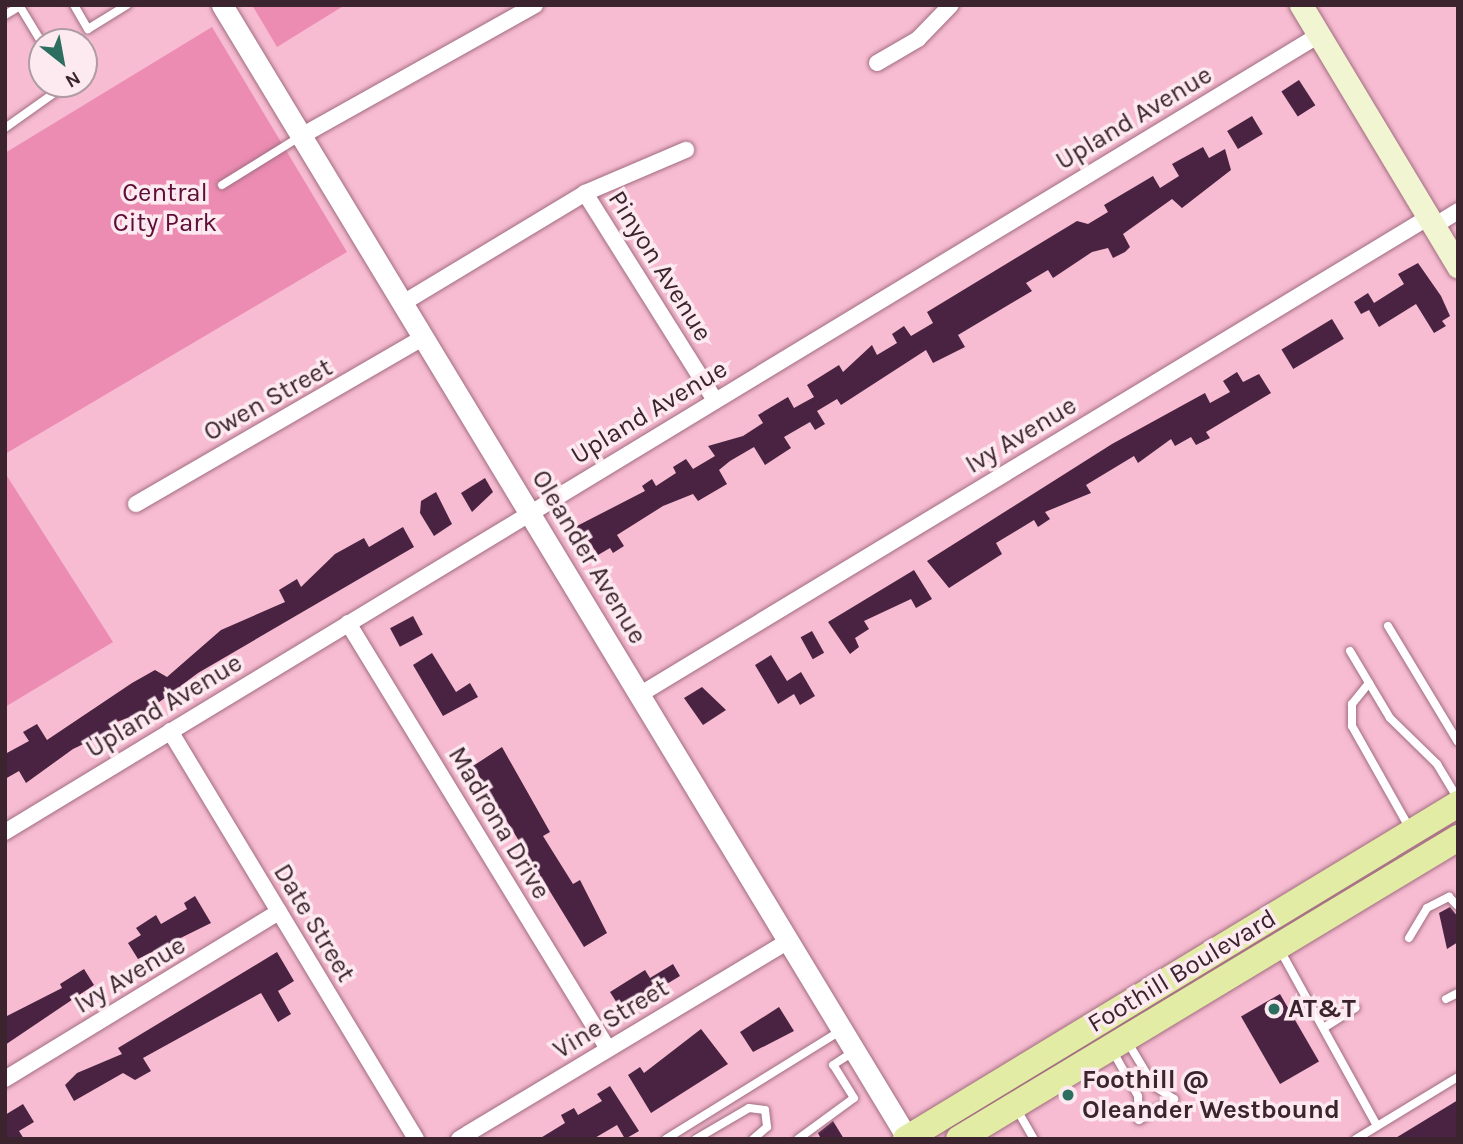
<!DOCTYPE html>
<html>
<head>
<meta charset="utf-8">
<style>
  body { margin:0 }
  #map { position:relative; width:1463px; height:1144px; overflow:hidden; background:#f7bcd1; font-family:Karla,sans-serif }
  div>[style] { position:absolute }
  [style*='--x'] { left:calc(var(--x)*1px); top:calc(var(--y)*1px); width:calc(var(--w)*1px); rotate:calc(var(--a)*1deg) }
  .green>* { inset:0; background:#ec8cb2 }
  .building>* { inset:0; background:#492341; transform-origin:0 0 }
  .roads { filter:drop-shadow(0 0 2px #a16c80) drop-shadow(0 0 2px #a16c80) }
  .service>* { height:8px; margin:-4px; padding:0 4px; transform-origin:4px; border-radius:4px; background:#fff }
  .minor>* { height:16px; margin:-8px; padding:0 8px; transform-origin:8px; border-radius:8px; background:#fff }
  .tertiary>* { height:21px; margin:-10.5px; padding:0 10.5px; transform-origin:10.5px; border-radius:10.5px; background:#fff }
  .secondary>* { height:23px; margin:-11.5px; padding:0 11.5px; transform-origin:11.5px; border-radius:11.5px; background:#f1f5d1 }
  .primary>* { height:26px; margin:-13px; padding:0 13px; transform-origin:13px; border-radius:13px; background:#e3eca4 }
  .dots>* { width:19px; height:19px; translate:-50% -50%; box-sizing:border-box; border:4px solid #fdeaf0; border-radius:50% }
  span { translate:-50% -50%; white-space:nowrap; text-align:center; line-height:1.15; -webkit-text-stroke:7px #fdeaf0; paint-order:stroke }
  .street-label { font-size:26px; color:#3b242d }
  .park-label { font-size:26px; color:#5e0d37 }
  .poi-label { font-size:26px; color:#3b242d; font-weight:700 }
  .left { translate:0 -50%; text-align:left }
  .frame { position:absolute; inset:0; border:7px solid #3b242d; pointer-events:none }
  .north { position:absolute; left:28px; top:28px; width:70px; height:70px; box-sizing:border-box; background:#fdeaf0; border:2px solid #af9ba2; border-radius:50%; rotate:149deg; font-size:19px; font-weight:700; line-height:28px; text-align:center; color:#3b242d }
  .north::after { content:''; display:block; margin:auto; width:24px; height:32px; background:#2c6e5f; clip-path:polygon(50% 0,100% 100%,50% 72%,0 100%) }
</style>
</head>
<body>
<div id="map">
  <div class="green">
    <i style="clip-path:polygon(252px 5px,345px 5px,277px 47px)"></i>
    <i style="clip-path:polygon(212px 27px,347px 252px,5px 454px,5px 153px)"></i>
    <i style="clip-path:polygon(5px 473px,113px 642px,5px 707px)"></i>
  </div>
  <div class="building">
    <i style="left:1299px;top:80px;width:30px;height:21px;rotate:57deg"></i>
    <i style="left:1252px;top:116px;width:21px;height:29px;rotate:59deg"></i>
    <i style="clip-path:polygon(1203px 147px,1209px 158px,1225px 149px,1231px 170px,1182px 208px,1172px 199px,1123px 234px,1130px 247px,1125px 252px,1113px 258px,1108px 248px,1092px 252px,1053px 278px,1048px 270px,1026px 283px,1032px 291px,958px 335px,965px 347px,933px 363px,926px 350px,841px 405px,837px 399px,817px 411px,825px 424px,815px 430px,810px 422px,784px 437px,791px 448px,765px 465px,754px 447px,730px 461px,719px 470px,727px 484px,698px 501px,693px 494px,663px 506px,617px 535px,624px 546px,613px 553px,610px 548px,598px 555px,586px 537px,581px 541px,573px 528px,645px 491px,642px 486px,652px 479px,656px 486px,676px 473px,673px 467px,686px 459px,693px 469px,715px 456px,708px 446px,743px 436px,763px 423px,758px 415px,788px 397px,794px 408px,814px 397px,807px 385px,839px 365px,843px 372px,872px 345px,877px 355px,897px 343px,892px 334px,904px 326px,911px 336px,933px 323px,927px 312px,1077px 221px,1088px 224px,1108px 212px,1104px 205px,1153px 176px,1160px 188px,1179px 176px,1172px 164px)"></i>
    <i style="clip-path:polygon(1418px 263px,1441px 296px,1450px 316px,1442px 321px,1446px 326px,1434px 333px,1416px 304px,1379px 327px,1369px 310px,1361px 314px,1354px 302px,1368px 293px,1374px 303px,1404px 284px,1398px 274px)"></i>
    <i style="left:1332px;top:319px;width:23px;height:59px;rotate:59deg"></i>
    <i style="clip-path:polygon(1237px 372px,1243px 382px,1259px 374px,1271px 393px,1206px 432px,1210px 438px,1196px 445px,1191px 437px,1175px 446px,1171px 439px,1138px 463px,1134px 456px,1086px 485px,1091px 493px,1045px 512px,1050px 519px,1038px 527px,1034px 520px,996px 543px,1002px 554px,949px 588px,927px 561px,1112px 444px,1205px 393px,1210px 403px,1230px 392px,1223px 381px)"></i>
    <i style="clip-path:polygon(485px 478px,493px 492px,472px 512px,461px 493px)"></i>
    <i style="clip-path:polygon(436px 492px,452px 524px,434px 536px,420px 513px,421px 501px)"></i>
    <i style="clip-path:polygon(403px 527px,414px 547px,198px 673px,150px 709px,112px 724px,115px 729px,73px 749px,26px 783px,19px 771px,5px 779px,5px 754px,29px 741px,23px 732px,37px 724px,47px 740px,132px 683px,155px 670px,167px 677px,221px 630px,285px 602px,279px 590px,297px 579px,301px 587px,335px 554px,364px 538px,369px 547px)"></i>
    <i style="clip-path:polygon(914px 570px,932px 599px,916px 608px,911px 599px,864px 621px,869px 629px,855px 638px,859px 647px,850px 654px,828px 622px)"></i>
    <i style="left:413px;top:616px;width:21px;height:26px;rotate:62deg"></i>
    <i style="left:812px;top:631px;width:25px;height:13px;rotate:61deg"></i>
    <i style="clip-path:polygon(432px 653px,456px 692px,470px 683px,478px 697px,443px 716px,413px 665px)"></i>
    <i style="clip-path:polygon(771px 655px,787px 681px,801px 672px,815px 696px,800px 705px,794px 694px,778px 704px,755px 665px)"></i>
    <i style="clip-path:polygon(702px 687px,726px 710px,703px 725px,684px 698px)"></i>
    <i style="clip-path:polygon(502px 747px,550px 832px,543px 836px,573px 884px,580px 880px,607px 933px,584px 947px,473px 766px)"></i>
    <i style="clip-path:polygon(195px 896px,211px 923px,138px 959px,128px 943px,141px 935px,136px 928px,156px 915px,161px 924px,187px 909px,184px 903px)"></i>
    <i style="clip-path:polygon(1450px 907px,1458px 917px,1458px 942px,1447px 949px,1439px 913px)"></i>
    <i style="clip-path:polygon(277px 952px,294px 981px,278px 991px,291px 1014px,278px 1022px,261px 993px,143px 1058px,151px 1071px,135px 1080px,123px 1073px,74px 1101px,65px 1085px,77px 1073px,122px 1054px,118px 1048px)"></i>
    <i style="clip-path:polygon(673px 964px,680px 976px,622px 1011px,610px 992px,645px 970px,650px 978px)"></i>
    <i style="clip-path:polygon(84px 969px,94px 985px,5px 1045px,5px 1017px,62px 988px,60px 984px)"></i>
    <i style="left:1280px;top:994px;width:78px;height:45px;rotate:60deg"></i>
    <i style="clip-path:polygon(779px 1007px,794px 1031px,753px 1052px,740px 1032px)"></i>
    <i style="clip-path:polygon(701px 1029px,728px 1064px,651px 1113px,628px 1075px,640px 1067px,644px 1073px)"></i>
    <i style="clip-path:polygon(610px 1086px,639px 1131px,625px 1139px,617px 1125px,593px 1139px,539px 1139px,565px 1123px,561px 1115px,574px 1108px,578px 1115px,602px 1101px,597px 1094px)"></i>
    <i style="clip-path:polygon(1458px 1100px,1458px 1139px,1394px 1139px)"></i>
    <i style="clip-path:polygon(23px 1104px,34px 1122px,19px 1131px,24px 1139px,5px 1139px,5px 1115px)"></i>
    <i style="clip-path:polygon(833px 1121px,844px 1139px,821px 1139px,818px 1133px)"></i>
  </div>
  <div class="roads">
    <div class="service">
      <i style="--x:19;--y:5;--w:44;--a:58.8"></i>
      <i style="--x:74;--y:5;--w:28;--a:60"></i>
      <i style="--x:88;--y:29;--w:46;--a:-31.6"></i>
      <i style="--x:5;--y:15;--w:17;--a:-31"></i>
      <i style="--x:5;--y:128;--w:76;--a:-35.4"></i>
      <i style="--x:222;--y:185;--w:93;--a:-31.8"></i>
      <i style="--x:1388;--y:626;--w:135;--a:58.9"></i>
      <i style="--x:1350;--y:651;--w:78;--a:59.2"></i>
      <i style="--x:1390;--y:718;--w:66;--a:44.4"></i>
      <i style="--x:1437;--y:764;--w:41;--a:59"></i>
      <i style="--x:1369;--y:683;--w:27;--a:129"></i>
      <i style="--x:1352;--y:704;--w:22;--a:90"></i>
      <i style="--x:1352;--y:726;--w:118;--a:60.6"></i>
      <i style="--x:1409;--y:938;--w:35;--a:-59"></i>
      <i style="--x:1427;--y:908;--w:25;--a:-27"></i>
      <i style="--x:1449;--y:897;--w:13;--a:45"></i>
      <i style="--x:1280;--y:950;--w:201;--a:61.1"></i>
      <i style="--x:1446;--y:999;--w:13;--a:-27"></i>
      <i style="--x:1325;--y:1027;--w:36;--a:-32"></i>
      <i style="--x:1112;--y:1050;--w:53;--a:60.5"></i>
      <i style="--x:1138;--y:1096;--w:24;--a:88"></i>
      <i style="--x:1139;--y:1120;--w:41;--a:-31"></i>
      <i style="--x:1174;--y:1099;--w:24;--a:-147"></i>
      <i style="--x:1154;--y:1086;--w:52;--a:-121"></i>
      <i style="--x:1016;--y:1108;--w:36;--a:60"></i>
      <i style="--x:666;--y:1139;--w:207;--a:-31.8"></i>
      <i style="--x:696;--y:1139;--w:61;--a:-30.3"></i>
      <i style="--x:749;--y:1108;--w:16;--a:7"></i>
      <i style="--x:765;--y:1110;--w:17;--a:83"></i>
      <i style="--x:767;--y:1127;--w:18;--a:139"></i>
      <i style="--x:798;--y:1139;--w:69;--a:-36.2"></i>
      <i style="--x:854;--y:1098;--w:39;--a:-122"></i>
      <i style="--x:833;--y:1065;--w:24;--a:-33"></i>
      <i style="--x:1356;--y:1139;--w:119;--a:-31.3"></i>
    </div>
    <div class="minor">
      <i style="--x:877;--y:63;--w:48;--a:-30.3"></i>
      <i style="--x:918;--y:39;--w:47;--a:-45.9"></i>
      <i style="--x:301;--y:136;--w:268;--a:-29.2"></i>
      <i style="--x:585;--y:193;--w:244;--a:57.9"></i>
      <i style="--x:1434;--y:226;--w:28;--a:-32"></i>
      <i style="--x:403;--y:303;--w:213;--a:-31.1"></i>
      <i style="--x:585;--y:193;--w:110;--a:-23.1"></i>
      <i style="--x:136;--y:504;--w:333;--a:-30.1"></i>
      <i style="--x:348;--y:623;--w:499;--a:58.6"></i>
      <i style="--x:639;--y:695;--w:923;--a:-31.18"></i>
      <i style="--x:170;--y:731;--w:476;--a:58.9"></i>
      <i style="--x:5;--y:832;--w:1537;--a:-31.24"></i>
      <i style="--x:5;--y:1079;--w:321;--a:-31.4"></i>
      <i style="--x:459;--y:1139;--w:384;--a:-31"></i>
    </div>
    <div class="tertiary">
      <i style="--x:222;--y:5;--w:1325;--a:58.83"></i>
    </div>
    <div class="secondary">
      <i style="--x:1301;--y:5;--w:305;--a:59"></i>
    </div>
    <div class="primary">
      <i style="--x:906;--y:1139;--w:646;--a:-31.25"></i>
      <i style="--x:959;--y:1139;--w:583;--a:-31.1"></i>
    </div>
  </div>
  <div class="dots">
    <i style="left:1274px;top:1009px;background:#2c6e5f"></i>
    <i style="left:1068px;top:1095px;background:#2c6e5f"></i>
  </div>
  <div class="street-label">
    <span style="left:1134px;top:118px;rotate:-31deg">Upland Avenue</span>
    <span style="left:660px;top:266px;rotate:58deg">Pinyon Avenue</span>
    <span style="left:268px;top:400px;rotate:-29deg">Owen Street</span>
    <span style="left:649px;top:412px;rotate:-31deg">Upland Avenue</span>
    <span style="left:1021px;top:435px;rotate:-31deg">Ivy Avenue</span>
    <span style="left:589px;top:557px;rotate:59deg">Oleander Avenue</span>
    <span style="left:164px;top:706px;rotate:-31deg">Upland Avenue</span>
    <span style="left:499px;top:823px;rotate:59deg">Madrona Drive</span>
    <span style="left:314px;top:923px;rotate:59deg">Date Street</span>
    <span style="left:1182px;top:971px;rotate:-31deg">Foothill Boulevard</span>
    <span style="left:130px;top:975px;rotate:-31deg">Ivy Avenue</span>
    <span style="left:611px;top:1019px;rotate:-31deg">Vine Street</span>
  </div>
  <div class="park-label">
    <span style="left:165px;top:208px">Central<br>City Park</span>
  </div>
  <div class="poi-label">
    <span class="left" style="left:1288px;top:1009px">AT&amp;T</span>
    <span class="left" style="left:1082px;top:1095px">Foothill @<br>Oleander Westbound</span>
  </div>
  <div class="frame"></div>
  <div class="north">N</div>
</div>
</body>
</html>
